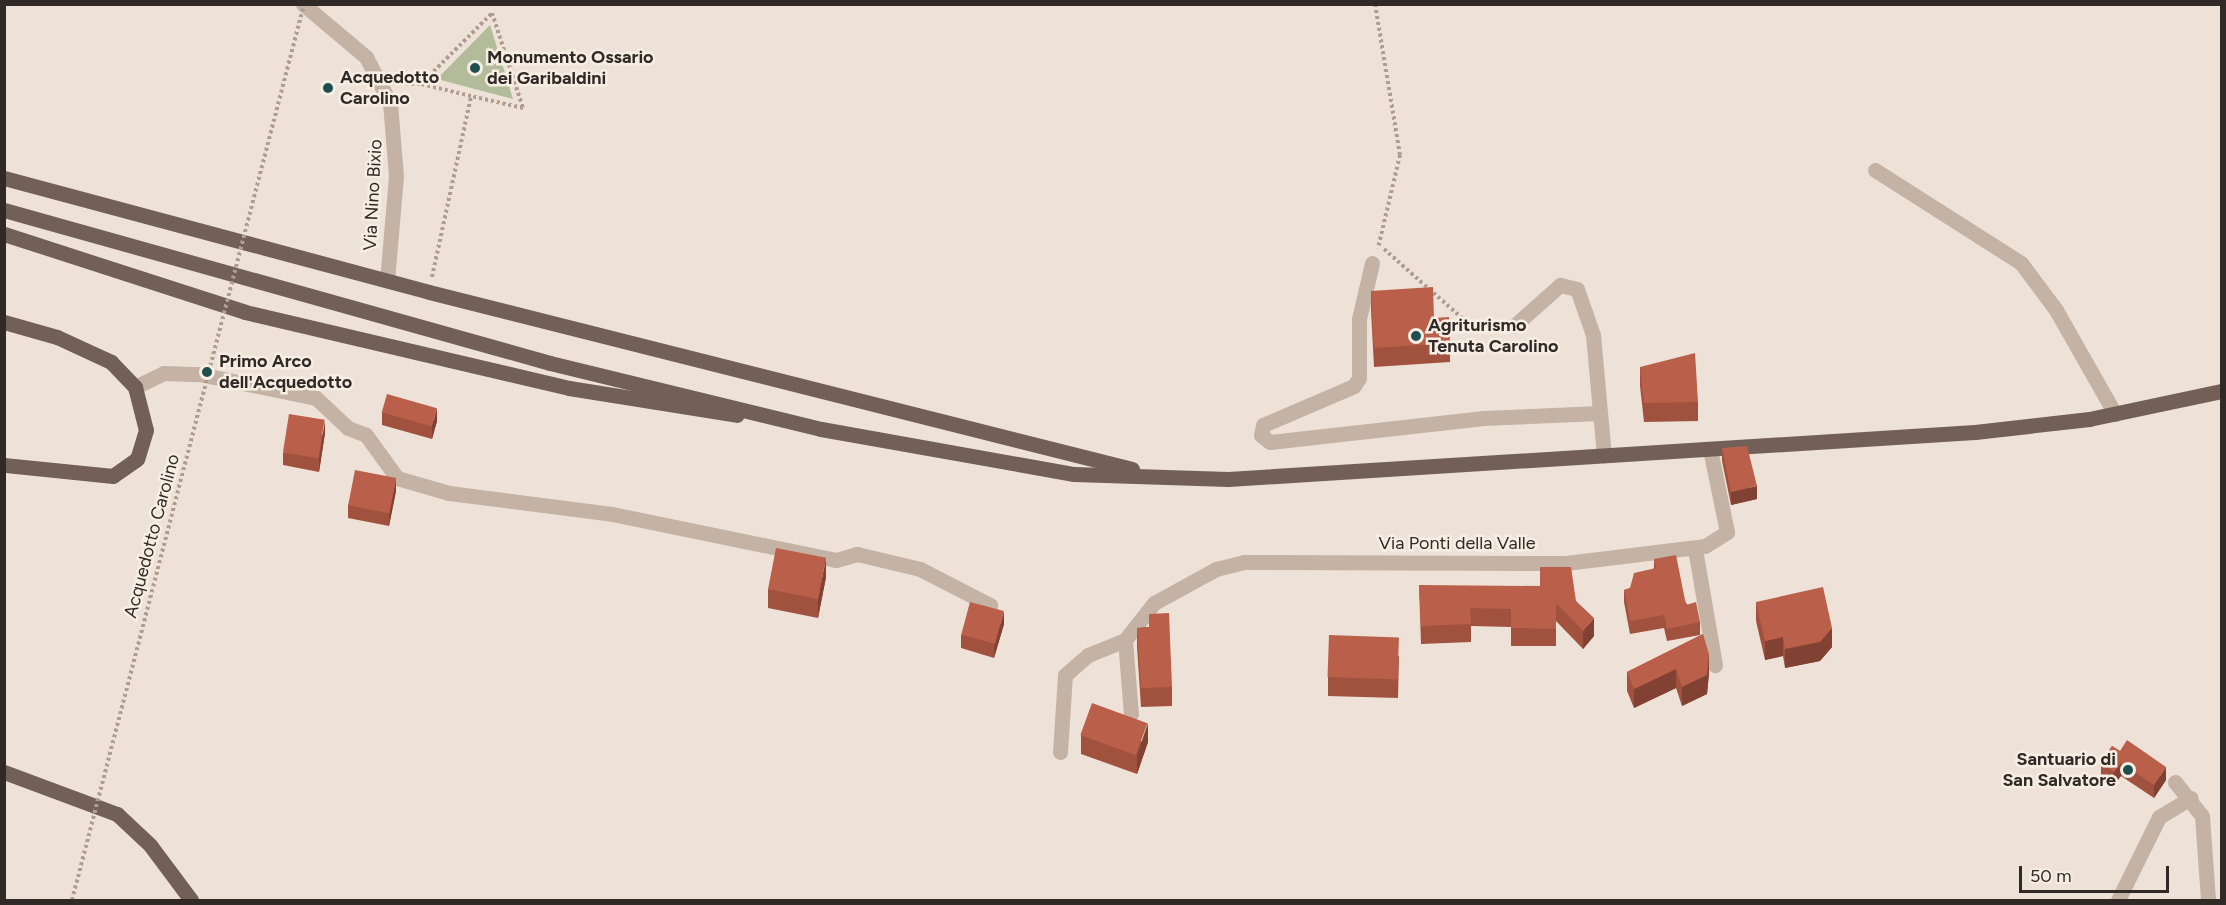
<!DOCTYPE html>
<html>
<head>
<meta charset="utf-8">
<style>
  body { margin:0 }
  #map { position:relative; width:2226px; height:905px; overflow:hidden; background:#eee2d8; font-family:Figtree,sans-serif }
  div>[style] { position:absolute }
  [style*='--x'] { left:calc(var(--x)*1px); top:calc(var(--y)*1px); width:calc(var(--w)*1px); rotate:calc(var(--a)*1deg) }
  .green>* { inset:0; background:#b2bb9a }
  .path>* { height:4px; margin-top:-2px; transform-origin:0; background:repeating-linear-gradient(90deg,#b09c90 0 3px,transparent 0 6px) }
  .minor>* { height:15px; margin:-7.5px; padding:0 7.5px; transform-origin:7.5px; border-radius:7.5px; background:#c4b2a5 }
  .major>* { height:15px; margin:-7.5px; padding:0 7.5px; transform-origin:7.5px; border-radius:7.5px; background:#725f58 }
  .path-bridge>* { height:4px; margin-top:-2px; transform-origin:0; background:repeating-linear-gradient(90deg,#b09c90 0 3px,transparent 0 6px) }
  .wall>* { inset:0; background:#a0523f }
  .shaded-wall>* { inset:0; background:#824233 }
  .building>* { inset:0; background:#ba5f49; transform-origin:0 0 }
  .dots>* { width:16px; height:16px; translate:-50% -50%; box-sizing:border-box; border:3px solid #f6ede3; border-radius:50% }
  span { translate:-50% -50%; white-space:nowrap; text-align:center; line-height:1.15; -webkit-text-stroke:5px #f6ede3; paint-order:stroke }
  .poi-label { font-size:18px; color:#312926; font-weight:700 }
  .left { translate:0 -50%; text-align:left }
  .right { translate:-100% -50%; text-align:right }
  .street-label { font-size:18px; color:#312926 }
  .frame { position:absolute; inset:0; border:6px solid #312926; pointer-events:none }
  .scale { position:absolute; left:2019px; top:866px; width:150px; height:27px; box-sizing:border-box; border:3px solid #312926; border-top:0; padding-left:8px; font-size:18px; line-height:21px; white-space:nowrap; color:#312926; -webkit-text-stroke:4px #f6ede3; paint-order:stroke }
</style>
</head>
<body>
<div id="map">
  <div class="green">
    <i style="clip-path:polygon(490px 25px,513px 99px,437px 79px)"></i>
  </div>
  <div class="path">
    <i style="--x:1375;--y:4;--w:153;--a:80.6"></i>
    <i style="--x:1400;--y:155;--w:96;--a:103.3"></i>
    <i style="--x:399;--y:83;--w:22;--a:3"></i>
    <i style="--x:1384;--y:249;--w:104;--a:41.5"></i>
    <i style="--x:1462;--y:318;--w:20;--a:33"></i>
    <i style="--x:1479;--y:329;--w:20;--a:6"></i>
    <i style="--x:432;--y:277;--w:185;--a:-77.8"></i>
    <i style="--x:471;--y:96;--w:51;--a:-166.5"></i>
    <i style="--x:421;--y:84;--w:100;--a:-45"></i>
    <i style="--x:492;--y:13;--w:100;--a:71.9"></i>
    <i style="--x:523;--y:108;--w:53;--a:-167"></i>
  </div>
  <div class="minor">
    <i style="--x:303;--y:4;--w:82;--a:40.1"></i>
    <i style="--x:366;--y:57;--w:52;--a:62.4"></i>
    <i style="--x:390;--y:103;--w:73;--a:85.3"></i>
    <i style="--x:396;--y:176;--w:105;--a:94.9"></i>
    <i style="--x:1875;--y:170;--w:173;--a:32.5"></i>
    <i style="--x:2021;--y:263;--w:59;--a:53.3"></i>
    <i style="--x:2056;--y:310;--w:120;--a:60.4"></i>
    <i style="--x:1372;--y:263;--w:57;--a:103.1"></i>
    <i style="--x:1359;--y:319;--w:59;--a:90"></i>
    <i style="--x:1359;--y:378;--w:9;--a:122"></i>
    <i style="--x:1354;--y:386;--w:99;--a:156.8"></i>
    <i style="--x:1263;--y:425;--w:10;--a:101"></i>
    <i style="--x:1261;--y:435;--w:11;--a:38"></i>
    <i style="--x:1270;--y:442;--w:215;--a:-6.4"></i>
    <i style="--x:1484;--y:418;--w:115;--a:-2.5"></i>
    <i style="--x:1514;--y:326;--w:62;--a:-41.7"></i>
    <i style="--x:1560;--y:285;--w:17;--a:13"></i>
    <i style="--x:1577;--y:289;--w:49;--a:70.8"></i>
    <i style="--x:1593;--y:335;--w:121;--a:84.8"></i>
    <i style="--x:135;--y:387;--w:32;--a:-26"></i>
    <i style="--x:164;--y:373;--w:35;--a:2"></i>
    <i style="--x:199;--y:374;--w:119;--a:11.6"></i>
    <i style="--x:316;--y:398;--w:44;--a:43.2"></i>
    <i style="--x:348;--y:428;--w:19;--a:21"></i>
    <i style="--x:366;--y:435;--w:53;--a:54.2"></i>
    <i style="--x:397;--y:478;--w:54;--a:16.1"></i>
    <i style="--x:449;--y:493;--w:164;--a:7.3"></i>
    <i style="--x:612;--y:514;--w:229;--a:11.6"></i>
    <i style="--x:836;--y:560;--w:22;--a:-16"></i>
    <i style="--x:857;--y:554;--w:65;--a:13.4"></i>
    <i style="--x:920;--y:569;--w:79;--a:27.2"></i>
    <i style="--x:1695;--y:549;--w:118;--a:80.2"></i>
    <i style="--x:1125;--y:640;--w:74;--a:85.4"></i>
    <i style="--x:1060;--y:752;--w:77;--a:-86.3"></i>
    <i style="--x:1065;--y:675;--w:30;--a:-41"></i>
    <i style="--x:1088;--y:655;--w:40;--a:-22"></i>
    <i style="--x:1125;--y:640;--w:47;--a:-51.9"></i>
    <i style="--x:1154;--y:603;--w:71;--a:-28.7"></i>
    <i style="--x:1216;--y:569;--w:29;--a:-14"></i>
    <i style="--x:1244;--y:562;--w:322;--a:0.2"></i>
    <i style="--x:1566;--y:563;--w:140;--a:-7"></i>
    <i style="--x:1705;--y:546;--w:26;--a:-32"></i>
    <i style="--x:1727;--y:532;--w:85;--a:-101.6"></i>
    <i style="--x:2175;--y:782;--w:43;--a:51.5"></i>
    <i style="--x:2202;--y:816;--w:84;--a:85.9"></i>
    <i style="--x:2118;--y:900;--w:93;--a:-63.7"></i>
    <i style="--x:2159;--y:817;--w:37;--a:-31"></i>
  </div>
  <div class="major">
    <i style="--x:4;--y:178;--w:440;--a:15"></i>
    <i style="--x:429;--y:292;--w:725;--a:14.13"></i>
    <i style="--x:4;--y:210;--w:567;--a:15.65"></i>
    <i style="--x:550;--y:363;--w:279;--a:13.7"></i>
    <i style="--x:821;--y:429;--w:257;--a:10.1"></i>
    <i style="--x:1074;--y:474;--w:154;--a:1.9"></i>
    <i style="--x:1228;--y:479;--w:748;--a:-3.6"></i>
    <i style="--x:1975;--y:432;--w:115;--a:-6.5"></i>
    <i style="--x:2089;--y:419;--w:136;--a:-11.9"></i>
    <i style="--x:4;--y:234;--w:253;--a:17.9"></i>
    <i style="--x:245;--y:312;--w:333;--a:13.2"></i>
    <i style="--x:569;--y:388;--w:170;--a:9.1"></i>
    <i style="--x:4;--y:322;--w:55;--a:15.8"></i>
    <i style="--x:57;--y:337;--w:60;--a:24.8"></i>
    <i style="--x:111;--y:362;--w:35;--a:46"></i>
    <i style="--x:135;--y:387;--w:44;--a:75.7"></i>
    <i style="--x:146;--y:430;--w:30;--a:107"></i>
    <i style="--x:137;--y:459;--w:29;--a:145"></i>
    <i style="--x:113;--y:476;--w:110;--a:-174.2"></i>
    <i style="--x:4;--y:772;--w:121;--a:20.4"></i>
    <i style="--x:117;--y:814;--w:45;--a:43.2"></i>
    <i style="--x:150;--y:845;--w:69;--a:53.3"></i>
  </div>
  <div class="path-bridge">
    <i style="--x:72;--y:900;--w:926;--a:-75.48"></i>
  </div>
  <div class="wall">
    <i style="clip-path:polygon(1371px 291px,1434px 318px,1450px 343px,1450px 362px,1374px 367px,1371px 310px)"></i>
    <i style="clip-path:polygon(1640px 367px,1698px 402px,1698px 421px,1644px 422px,1640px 386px)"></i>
    <i style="clip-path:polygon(382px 412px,437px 421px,432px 439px,382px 425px)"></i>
    <i style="clip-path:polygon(325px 433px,319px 472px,283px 465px,283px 453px)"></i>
    <i style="clip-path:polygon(1722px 448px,1757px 499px,1731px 505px,1722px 461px)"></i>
    <i style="clip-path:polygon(396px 491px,389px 526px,348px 518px,348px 505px)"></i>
    <i style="clip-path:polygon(1654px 559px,1700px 622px,1700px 635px,1667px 641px,1664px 628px,1630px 634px,1624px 602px,1624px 590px,1630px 588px,1654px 568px)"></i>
    <i style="clip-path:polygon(826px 577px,818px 618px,768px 608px,768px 589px)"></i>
    <i style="clip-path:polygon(1419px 585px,1576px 601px,1594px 636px,1583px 649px,1556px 621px,1556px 646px,1511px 646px,1511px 627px,1471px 626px,1471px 642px,1421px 644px)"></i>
    <i style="clip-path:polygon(1756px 602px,1832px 647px,1820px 661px,1785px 668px,1783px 656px,1765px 660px,1756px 621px)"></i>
    <i style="clip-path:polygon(1149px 614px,1172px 687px,1172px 706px,1141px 707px,1137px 647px,1137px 628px,1149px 627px)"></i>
    <i style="clip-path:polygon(1004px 624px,994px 658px,961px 648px,961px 635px)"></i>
    <i style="clip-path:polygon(1703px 634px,1709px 673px,1707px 694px,1682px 706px,1676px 688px,1634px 708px,1627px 691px,1627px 672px)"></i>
    <i style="clip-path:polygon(1399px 656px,1398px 698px,1328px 696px,1328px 677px)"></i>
    <i style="clip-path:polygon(1081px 735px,1148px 742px,1137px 774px,1081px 754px)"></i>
    <i style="clip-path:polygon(2112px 746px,2166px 780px,2154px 798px,2121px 776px,2114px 785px,2101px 776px,2101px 763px)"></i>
  </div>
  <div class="shaded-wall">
    <i style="clip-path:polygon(437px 408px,437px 421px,432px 439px,432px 426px)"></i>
    <i style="clip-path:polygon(325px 420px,325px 433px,319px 472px,319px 459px)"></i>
    <i style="clip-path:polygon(396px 478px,396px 491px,389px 526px,389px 513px)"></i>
    <i style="clip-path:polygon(1757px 486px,1757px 499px,1731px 505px,1731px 492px)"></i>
    <i style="clip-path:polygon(826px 558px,826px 577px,818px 618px,818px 599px)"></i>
    <i style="clip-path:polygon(1004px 611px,1004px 624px,994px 658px,994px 645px)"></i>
    <i style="clip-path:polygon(1594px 618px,1594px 636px,1583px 649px,1583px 631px)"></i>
    <i style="clip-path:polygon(1832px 628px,1832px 647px,1820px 661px,1785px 668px,1785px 649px)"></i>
    <i style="clip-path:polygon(1783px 637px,1783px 656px,1765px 660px,1765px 641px)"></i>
    <i style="clip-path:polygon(1709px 654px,1709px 673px,1707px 694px,1682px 706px,1682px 687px)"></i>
    <i style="clip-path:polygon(1676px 669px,1676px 688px,1634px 708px,1634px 689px)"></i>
    <i style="clip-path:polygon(1148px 723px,1148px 742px,1137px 774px,1137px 755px)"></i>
    <i style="clip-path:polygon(2121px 763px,2121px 776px,2114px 785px,2114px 772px)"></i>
    <i style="clip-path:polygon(2166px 767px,2166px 780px,2154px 798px,2154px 785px)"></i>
  </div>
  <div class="building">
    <i style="clip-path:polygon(1433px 287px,1434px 318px,1449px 317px,1450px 343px,1374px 348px,1371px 291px)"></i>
    <i style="clip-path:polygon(1695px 353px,1698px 402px,1644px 403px,1640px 367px)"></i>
    <i style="left:387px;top:394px;width:52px;height:19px;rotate:16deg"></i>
    <i style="left:289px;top:414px;width:36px;height:39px;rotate:9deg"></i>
    <i style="clip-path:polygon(1747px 446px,1757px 486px,1731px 492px,1722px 448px)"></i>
    <i style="left:355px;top:470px;width:42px;height:36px;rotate:11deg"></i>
    <i style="left:776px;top:548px;width:51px;height:42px;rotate:11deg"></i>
    <i style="clip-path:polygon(1676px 555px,1686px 605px,1696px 602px,1700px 622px,1667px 629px,1664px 615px,1630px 621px,1624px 590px,1630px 588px,1634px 573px,1656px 568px,1654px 559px)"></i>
    <i style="clip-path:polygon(1540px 567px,1571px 567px,1576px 601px,1594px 618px,1583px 631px,1556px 603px,1556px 629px,1511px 628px,1511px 609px,1470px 608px,1471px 624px,1421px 626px,1419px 585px,1540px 586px)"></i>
    <i style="clip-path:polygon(1823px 587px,1832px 628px,1820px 642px,1785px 649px,1783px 637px,1765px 641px,1756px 602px)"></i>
    <i style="left:970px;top:602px;width:35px;height:34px;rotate:15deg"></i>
    <i style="clip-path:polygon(1169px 613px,1172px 687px,1141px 688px,1137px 628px,1149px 627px,1149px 614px)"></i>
    <i style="clip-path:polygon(1703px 634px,1709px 654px,1707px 675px,1682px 687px,1676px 669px,1634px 689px,1627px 672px)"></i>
    <i style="left:1329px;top:635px;width:70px;height:42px;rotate:2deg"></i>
    <i style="left:1092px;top:703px;width:59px;height:34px;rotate:20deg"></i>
    <i style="clip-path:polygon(2127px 740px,2166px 767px,2154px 785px,2121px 763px,2114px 772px,2101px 763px,2112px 746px,2120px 751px)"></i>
  </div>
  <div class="dots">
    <i style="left:475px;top:68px;background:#1f4e4e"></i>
    <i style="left:328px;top:88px;background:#1f4e4e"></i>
    <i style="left:1416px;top:336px;background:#1f4e4e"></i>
    <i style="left:207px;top:372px;background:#1f4e4e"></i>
    <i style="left:2128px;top:770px;background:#1f4e4e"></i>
  </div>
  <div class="poi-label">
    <span class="left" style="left:487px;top:68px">Monumento Ossario<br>dei Garibaldini</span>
    <span class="left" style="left:340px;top:88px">Acquedotto<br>Carolino</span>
    <span class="left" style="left:1428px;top:336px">Agriturismo<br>Tenuta Carolino</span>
    <span class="left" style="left:219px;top:372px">Primo Arco<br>dell'Acquedotto</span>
    <span class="right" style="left:2116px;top:770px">Santuario di<br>San Salvatore</span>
  </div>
  <div class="street-label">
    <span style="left:373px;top:195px;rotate:-87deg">Via Nino Bixio</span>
    <span style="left:152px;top:536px;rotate:-75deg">Acquedotto Carolino</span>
    <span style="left:1457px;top:543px">Via Ponti della Valle</span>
  </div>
  <div class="frame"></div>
  <div class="scale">50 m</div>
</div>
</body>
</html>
